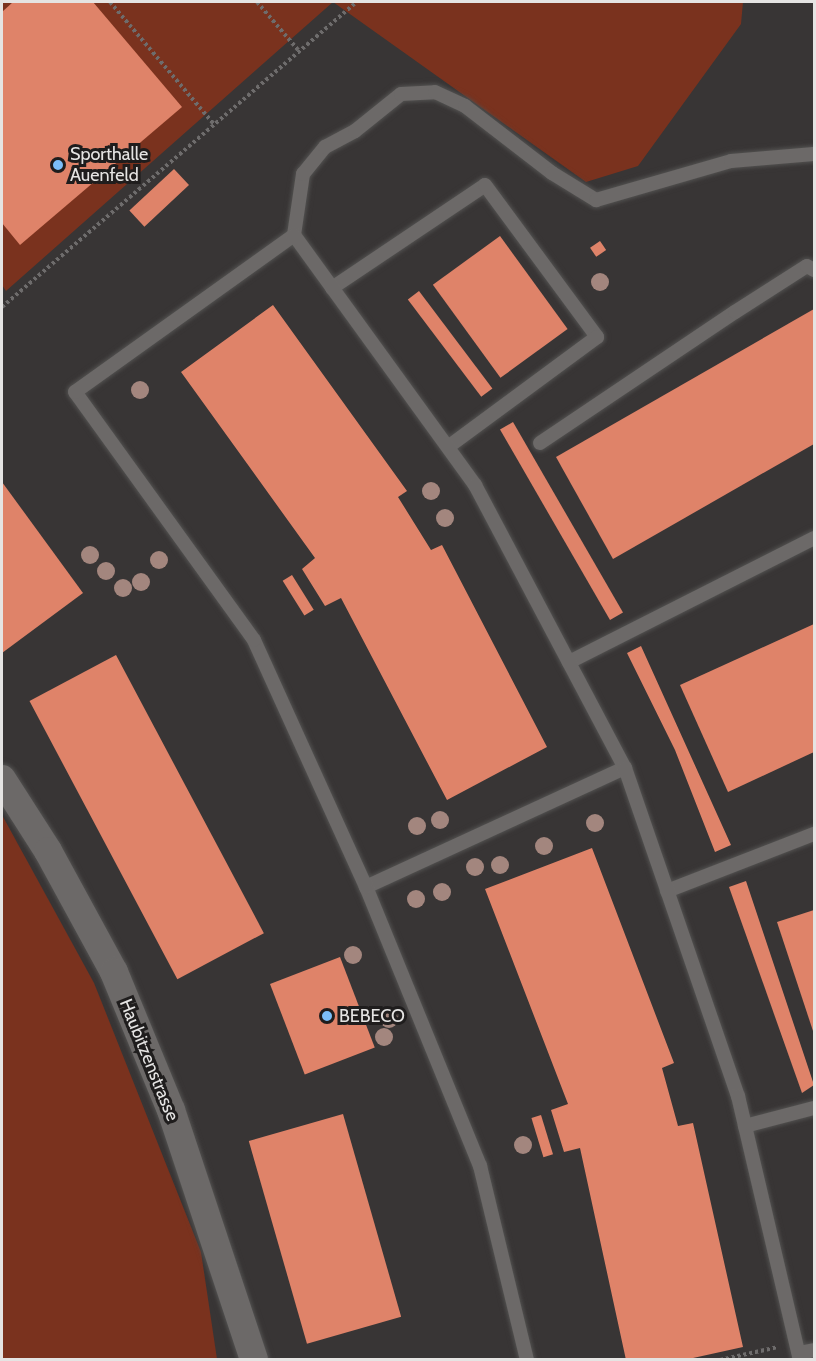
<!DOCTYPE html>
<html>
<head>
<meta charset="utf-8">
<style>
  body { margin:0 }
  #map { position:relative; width:816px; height:1361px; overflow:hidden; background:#383535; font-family:Cabin,sans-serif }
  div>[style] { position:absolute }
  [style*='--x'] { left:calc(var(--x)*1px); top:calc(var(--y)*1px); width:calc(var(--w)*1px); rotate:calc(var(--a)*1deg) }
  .green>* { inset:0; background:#7a321e }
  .building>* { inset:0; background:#df8369; transform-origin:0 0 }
  .path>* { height:4px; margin-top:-2px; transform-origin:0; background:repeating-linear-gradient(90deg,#6e6c6c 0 3px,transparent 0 6px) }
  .roads { filter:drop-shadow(0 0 2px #525150) drop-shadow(0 0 2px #525150) }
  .lane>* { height:14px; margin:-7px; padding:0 7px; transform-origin:7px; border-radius:7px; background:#6c6968 }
  .street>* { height:28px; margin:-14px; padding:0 14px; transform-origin:14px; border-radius:14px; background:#6c6968 }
  .trees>* { width:18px; height:18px; margin:-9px; border-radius:50%; background:#a3867e }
  .dots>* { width:16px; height:16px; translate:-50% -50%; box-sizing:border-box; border:3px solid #1f1d1d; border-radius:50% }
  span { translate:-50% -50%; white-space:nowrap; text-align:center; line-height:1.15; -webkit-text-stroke:6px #1f1d1d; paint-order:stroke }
  .poi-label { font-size:18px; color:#e5e4e3 }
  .left { translate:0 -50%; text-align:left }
  .street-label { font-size:18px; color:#e5e4e3 }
  .frame { position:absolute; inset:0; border:3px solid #e5e4e3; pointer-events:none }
</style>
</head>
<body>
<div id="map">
  <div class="green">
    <i style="clip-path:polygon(2px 2px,743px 2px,741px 24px,638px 166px,586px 182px,333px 2px,6px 291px,2px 285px)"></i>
    <i style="clip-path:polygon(2px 815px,94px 983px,201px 1252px,217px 1359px,2px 1359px)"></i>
  </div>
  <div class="building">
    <i style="clip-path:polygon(13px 2px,93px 2px,182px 107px,20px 245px,2px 223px,2px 12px)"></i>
    <i style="left:174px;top:169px;width:22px;height:61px;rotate:47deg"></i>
    <i style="left:500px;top:236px;width:115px;height:83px;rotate:54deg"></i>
    <i style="left:600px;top:241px;width:11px;height:12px;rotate:56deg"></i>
    <i style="left:419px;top:291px;width:122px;height:14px;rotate:53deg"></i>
    <i style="clip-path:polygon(273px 305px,407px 491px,398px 497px,431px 550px,442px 545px,547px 747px,447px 800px,341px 598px,325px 606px,302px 569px,315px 558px,181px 372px)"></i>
    <i style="clip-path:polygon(814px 309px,814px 444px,613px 559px,556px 457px)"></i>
    <i style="left:513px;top:422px;width:220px;height:15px;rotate:60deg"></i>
    <i style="clip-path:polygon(2px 482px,83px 593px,2px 653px)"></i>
    <i style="left:292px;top:575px;width:41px;height:11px;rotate:58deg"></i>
    <i style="clip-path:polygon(814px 624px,814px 752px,728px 792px,680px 685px)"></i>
    <i style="clip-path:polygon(641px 646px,731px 845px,715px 852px,675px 750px,627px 653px)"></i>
    <i style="left:116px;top:655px;width:315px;height:98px;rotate:62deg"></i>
    <i style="clip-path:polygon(592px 848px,674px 1063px,662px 1068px,678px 1126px,693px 1123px,743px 1347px,684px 1360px,626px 1360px,580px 1148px,564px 1152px,551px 1110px,568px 1104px,485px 889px)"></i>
    <i style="clip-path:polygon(746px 881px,814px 1085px,802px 1093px,729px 887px)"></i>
    <i style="clip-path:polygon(814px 910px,814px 1034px,777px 922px)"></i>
    <i style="left:340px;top:957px;width:97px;height:75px;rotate:69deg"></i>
    <i style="left:343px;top:1114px;width:211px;height:98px;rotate:74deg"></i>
    <i style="left:541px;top:1115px;width:41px;height:10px;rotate:73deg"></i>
  </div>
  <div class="path">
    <i style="--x:110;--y:2;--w:160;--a:49.6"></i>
    <i style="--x:257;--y:2;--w:65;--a:49.4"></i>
    <i style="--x:2;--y:307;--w:468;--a:-40.7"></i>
    <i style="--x:720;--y:1360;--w:59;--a:-12.6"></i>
  </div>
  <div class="roads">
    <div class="lane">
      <i style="--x:294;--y:235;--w:62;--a:-81.6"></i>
      <i style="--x:303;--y:174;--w:35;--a:-51"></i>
      <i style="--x:325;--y:147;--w:34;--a:-28"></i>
      <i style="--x:355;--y:131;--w:59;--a:-38.8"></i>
      <i style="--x:401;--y:94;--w:34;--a:-3"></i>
      <i style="--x:435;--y:92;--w:33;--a:25"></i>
      <i style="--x:465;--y:106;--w:110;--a:37.6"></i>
      <i style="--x:552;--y:173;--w:52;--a:31.5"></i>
      <i style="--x:596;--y:200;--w:141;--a:-16.1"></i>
      <i style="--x:731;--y:161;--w:83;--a:-4.8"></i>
      <i style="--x:332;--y:288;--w:184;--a:-33.9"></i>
      <i style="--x:485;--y:185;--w:189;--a:53.6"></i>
      <i style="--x:597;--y:337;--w:185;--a:143.6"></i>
      <i style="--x:540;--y:443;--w:235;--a:-33.9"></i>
      <i style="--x:735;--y:312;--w:85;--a:-32.6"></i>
      <i style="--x:807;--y:266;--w:8;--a:30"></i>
      <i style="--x:569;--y:662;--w:275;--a:-26.8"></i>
      <i style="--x:366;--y:887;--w:285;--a:-24.7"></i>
      <i style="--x:667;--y:891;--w:158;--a:-21.2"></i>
      <i style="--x:745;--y:1126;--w:71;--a:-14.6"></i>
      <i style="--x:799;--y:1353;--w:15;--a:-11"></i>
      <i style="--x:527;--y:1360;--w:200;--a:-103.6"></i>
      <i style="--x:480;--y:1166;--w:301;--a:-112.2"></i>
      <i style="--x:366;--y:887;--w:271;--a:-114.4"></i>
      <i style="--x:254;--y:640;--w:306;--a:-125.8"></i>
      <i style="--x:75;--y:392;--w:269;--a:-35.6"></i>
      <i style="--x:294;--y:235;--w:309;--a:54.1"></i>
      <i style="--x:475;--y:485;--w:320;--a:62.1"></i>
      <i style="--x:625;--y:768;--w:347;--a:71"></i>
      <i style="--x:738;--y:1096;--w:271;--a:76.8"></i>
    </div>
    <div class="street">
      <i style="--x:2;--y:779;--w:85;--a:57.4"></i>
      <i style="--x:48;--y:851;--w:138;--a:61.4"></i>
      <i style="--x:114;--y:972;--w:149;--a:67.6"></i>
      <i style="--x:171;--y:1110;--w:263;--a:71.6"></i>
    </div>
  </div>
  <div class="trees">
    <i style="left:600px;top:282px"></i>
    <i style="left:140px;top:390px"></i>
    <i style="left:431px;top:491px"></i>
    <i style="left:445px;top:518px"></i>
    <i style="left:90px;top:555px"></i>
    <i style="left:159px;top:560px"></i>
    <i style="left:106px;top:571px"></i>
    <i style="left:141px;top:582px"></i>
    <i style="left:123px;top:588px"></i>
    <i style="left:440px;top:820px"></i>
    <i style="left:595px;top:823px"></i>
    <i style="left:417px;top:826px"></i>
    <i style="left:544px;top:846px"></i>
    <i style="left:500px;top:865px"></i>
    <i style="left:475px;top:867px"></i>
    <i style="left:442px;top:892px"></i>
    <i style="left:416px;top:899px"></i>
    <i style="left:353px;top:955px"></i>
    <i style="left:389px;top:1019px"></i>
    <i style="left:384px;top:1037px"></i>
    <i style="left:523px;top:1145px"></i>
  </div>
  <div class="dots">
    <i style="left:58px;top:165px;background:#7cbef9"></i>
    <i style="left:327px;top:1016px;background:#7cbef9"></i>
  </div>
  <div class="poi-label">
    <span class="left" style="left:70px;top:165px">Sporthalle<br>Auenfeld</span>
    <span class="left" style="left:339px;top:1016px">BEBECO</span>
  </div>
  <div class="street-label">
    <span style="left:149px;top:1060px;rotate:68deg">Haubitzenstrasse</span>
  </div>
  <div class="frame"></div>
</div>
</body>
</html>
